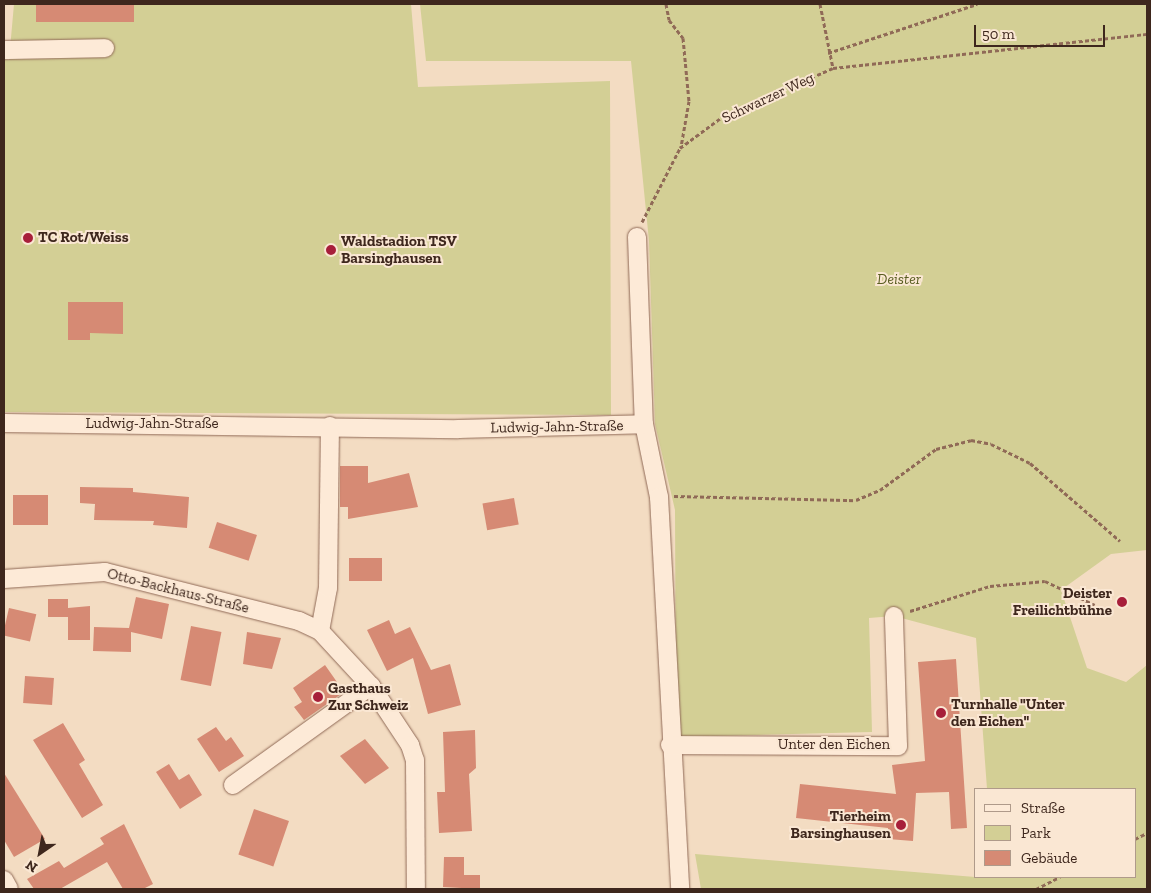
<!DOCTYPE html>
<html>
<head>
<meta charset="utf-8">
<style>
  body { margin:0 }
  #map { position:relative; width:1151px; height:893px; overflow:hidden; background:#f3dcc2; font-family:"Zilla Slab",serif }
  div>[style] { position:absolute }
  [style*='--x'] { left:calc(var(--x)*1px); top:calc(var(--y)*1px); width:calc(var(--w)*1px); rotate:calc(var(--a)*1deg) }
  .green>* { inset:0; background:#d3cf95 }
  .building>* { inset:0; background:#d68a74; transform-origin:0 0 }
  .path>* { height:3px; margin-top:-1.5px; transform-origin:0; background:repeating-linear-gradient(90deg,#906a57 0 4px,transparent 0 6.5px) }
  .roads { filter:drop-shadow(0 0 1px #906a57) drop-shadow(0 0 1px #906a57) }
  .minor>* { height:18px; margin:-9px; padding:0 9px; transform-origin:9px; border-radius:9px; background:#fdead7 }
  .dots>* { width:14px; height:14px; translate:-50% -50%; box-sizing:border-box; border:2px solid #fae7d3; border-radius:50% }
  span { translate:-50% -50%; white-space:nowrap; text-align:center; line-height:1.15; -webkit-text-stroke:4px #fae7d3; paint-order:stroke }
  .street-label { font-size:15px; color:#3e271d }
  .poi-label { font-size:15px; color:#3e271d; font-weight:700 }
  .left { translate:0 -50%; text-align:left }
  .right { translate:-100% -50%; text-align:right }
  .park-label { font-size:15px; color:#595d21; font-style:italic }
  .frame { position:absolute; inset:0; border:5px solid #3e271d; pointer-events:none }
  .legend { position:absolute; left:974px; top:788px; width:162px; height:90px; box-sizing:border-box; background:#fae7d3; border:1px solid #af9a8a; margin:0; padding:6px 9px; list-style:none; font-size:15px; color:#3e271d }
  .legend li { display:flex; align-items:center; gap:10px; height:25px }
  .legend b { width:25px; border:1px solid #af9a8a }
  .north { position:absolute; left:15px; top:828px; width:50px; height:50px; -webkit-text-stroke:4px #fae7d3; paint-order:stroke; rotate:213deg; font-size:14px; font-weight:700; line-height:20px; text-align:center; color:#3e271d }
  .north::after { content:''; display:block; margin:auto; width:18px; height:22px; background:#3e271d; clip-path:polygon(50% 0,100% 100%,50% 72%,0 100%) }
  .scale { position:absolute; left:974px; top:25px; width:131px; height:22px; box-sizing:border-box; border:2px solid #3e271d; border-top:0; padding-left:6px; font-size:15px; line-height:18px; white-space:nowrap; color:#3e271d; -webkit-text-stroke:4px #fae7d3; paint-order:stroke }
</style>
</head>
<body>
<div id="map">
  <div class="green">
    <i style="clip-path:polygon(14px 4px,411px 4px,418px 87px,610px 81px,611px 415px,4px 412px,4px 59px,9px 60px)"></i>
    <i style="clip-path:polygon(420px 4px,1147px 4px,1147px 550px,1111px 554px,1061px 590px,1087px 668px,1126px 682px,1147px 665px,1147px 889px,701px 889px,695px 854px,975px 877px,1135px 877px,1135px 789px,987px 789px,976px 638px,894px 616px,869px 618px,872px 732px,676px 737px,675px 510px,655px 424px,649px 241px,631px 61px,426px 61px)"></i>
  </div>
  <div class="building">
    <i style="left:36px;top:4px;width:98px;height:18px"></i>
    <i style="clip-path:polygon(68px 302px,123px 302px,123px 334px,90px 333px,90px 340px,68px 340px)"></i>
    <i style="clip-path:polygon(340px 466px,368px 466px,368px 483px,409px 473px,418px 507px,348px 519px,348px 507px,340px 507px)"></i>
    <i style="clip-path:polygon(80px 487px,133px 488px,133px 492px,189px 497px,187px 528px,153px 525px,154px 521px,94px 520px,95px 504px,80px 503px)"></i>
    <i style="left:48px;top:495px;width:30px;height:35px;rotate:90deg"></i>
    <i style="left:514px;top:498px;width:27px;height:32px;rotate:80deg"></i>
    <i style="left:217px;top:522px;width:42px;height:27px;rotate:18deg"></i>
    <i style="left:349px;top:558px;width:33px;height:23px"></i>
    <i style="clip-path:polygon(136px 597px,169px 604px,162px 639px,131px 632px,131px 652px,93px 651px,94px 627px,129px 628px)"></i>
    <i style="clip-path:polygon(48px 599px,68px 599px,68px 608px,90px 606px,90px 640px,68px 640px,68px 617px,48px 617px)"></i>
    <i style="left:9px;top:608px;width:28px;height:28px;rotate:13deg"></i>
    <i style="clip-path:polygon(389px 620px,395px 634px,410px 627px,431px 670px,450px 664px,461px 705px,428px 714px,413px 658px,387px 671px,367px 630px)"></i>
    <i style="left:191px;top:626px;width:31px;height:55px;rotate:11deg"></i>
    <i style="clip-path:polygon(247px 632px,281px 638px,272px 669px,243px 664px)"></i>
    <i style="clip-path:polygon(956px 659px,967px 828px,951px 829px,949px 792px,916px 793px,913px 841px,888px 839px,888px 828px,796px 818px,800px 784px,896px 794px,892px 765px,925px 761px,918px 662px)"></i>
    <i style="clip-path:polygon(325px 665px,344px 692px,304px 720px,294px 707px,302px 702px,293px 688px)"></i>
    <i style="left:25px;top:676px;width:29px;height:27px;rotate:4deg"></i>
    <i style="clip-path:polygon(63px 723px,85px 760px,79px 764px,103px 805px,82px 818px,33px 740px)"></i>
    <i style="clip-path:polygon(216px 727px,226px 741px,231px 737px,244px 756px,219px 772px,197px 739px)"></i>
    <i style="clip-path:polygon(475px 730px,476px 768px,469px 774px,472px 831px,439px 833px,437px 792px,445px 792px,443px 732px)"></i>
    <i style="clip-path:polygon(365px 739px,389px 768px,365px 784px,340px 756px)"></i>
    <i style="clip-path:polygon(169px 764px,179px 780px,189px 774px,202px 795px,180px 809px,156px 772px)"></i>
    <i style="clip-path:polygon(4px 773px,45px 839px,14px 857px,4px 840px)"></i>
    <i style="left:254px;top:809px;width:37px;height:48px;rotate:19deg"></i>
    <i style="clip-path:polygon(124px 824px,153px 884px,143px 889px,123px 889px,107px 862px,60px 889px,34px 889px,27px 879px,59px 861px,64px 868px,104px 844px,100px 838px)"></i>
    <i style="clip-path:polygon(444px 857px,464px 857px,464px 875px,480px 875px,480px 889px,443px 887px)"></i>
  </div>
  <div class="path">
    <i style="--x:666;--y:4;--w:16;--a:79"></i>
    <i style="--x:669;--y:20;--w:23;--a:52"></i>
    <i style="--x:683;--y:38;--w:63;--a:84.6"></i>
    <i style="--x:689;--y:101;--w:47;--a:99.9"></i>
    <i style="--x:820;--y:4;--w:65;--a:78.5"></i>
    <i style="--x:828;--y:53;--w:157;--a:-18.2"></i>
    <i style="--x:642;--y:222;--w:83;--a:-62.8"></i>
    <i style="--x:680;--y:148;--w:52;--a:-36.4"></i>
    <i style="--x:722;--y:117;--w:121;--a:-23.8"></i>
    <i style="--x:833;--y:68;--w:316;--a:-6.2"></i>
    <i style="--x:674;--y:496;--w:182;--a:1.3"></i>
    <i style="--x:856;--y:500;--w:26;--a:-23"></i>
    <i style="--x:880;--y:490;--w:69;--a:-36.2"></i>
    <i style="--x:936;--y:449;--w:36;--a:-14"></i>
    <i style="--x:971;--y:440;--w:20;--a:11"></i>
    <i style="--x:991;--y:444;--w:43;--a:26"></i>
    <i style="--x:1030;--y:463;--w:119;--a:40.9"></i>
    <i style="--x:910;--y:611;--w:84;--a:-17.4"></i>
    <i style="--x:990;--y:586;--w:55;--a:-5.2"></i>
    <i style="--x:1045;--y:581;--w:55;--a:25.6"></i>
    <i style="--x:1135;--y:839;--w:13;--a:-27"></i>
    <i style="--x:1036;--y:889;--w:27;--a:-27"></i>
  </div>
  <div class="roads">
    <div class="minor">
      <i style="--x:4;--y:50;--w:101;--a:-1.1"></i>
      <i style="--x:637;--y:237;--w:187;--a:87.9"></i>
      <i style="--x:644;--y:424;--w:75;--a:78.4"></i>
      <i style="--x:659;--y:497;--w:393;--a:86.9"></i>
      <i style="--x:4;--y:423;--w:454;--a:0.8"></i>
      <i style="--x:458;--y:429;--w:186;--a:-1.5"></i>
      <i style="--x:4;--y:579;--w:101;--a:-4"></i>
      <i style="--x:105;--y:572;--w:200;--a:14.2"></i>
      <i style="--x:299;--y:621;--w:23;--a:25"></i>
      <i style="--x:320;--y:631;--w:75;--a:47.2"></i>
      <i style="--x:371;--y:686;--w:71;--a:56.5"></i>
      <i style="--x:410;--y:745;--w:16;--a:72"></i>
      <i style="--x:415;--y:760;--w:129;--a:89.6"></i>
      <i style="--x:320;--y:631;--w:44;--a:-79.5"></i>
      <i style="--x:328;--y:588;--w:162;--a:-89.3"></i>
      <i style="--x:670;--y:745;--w:228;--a:0.3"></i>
      <i style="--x:898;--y:746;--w:130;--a:-91.8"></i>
      <i style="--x:233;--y:785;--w:170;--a:-35.7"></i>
      <i style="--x:4;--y:880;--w:10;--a:61"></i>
    </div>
  </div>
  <div class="dots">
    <i style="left:28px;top:238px;background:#a71f3a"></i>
    <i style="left:331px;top:250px;background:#a71f3a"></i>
    <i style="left:1122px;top:602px;background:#a71f3a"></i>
    <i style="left:318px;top:697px;background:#a71f3a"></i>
    <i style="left:941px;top:713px;background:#a71f3a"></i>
    <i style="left:901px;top:825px;background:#a71f3a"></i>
  </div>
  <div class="street-label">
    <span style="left:768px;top:98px;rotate:-25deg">Schwarzer Weg</span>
    <span style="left:152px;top:424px">Ludwig-Jahn-Straße</span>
    <span style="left:557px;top:427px;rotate:-1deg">Ludwig-Jahn-Straße</span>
    <span style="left:178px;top:591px;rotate:14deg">Otto-Backhaus-Straße</span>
    <span style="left:834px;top:745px">Unter den Eichen</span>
  </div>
  <div class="poi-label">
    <span class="left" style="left:38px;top:238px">TC Rot/Weiss</span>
    <span class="left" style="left:341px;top:250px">Waldstadion TSV<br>Barsinghausen</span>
    <span class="right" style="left:1112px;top:602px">Deister<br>Freilichtbühne</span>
    <span class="left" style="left:328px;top:697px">Gasthaus<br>Zur Schweiz</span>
    <span class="left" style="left:951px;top:713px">Turnhalle "Unter<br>den Eichen"</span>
    <span class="right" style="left:891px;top:825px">Tierheim<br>Barsinghausen</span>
  </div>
  <div class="park-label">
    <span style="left:899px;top:280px">Deister</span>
  </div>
  <div class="frame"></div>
  <ul class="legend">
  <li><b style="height:6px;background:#fdead7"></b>Straße</li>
  <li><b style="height:14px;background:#d3cf95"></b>Park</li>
  <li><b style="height:14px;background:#d68a74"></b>Gebäude</li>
  </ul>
  <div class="north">N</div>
  <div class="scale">50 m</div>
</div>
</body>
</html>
